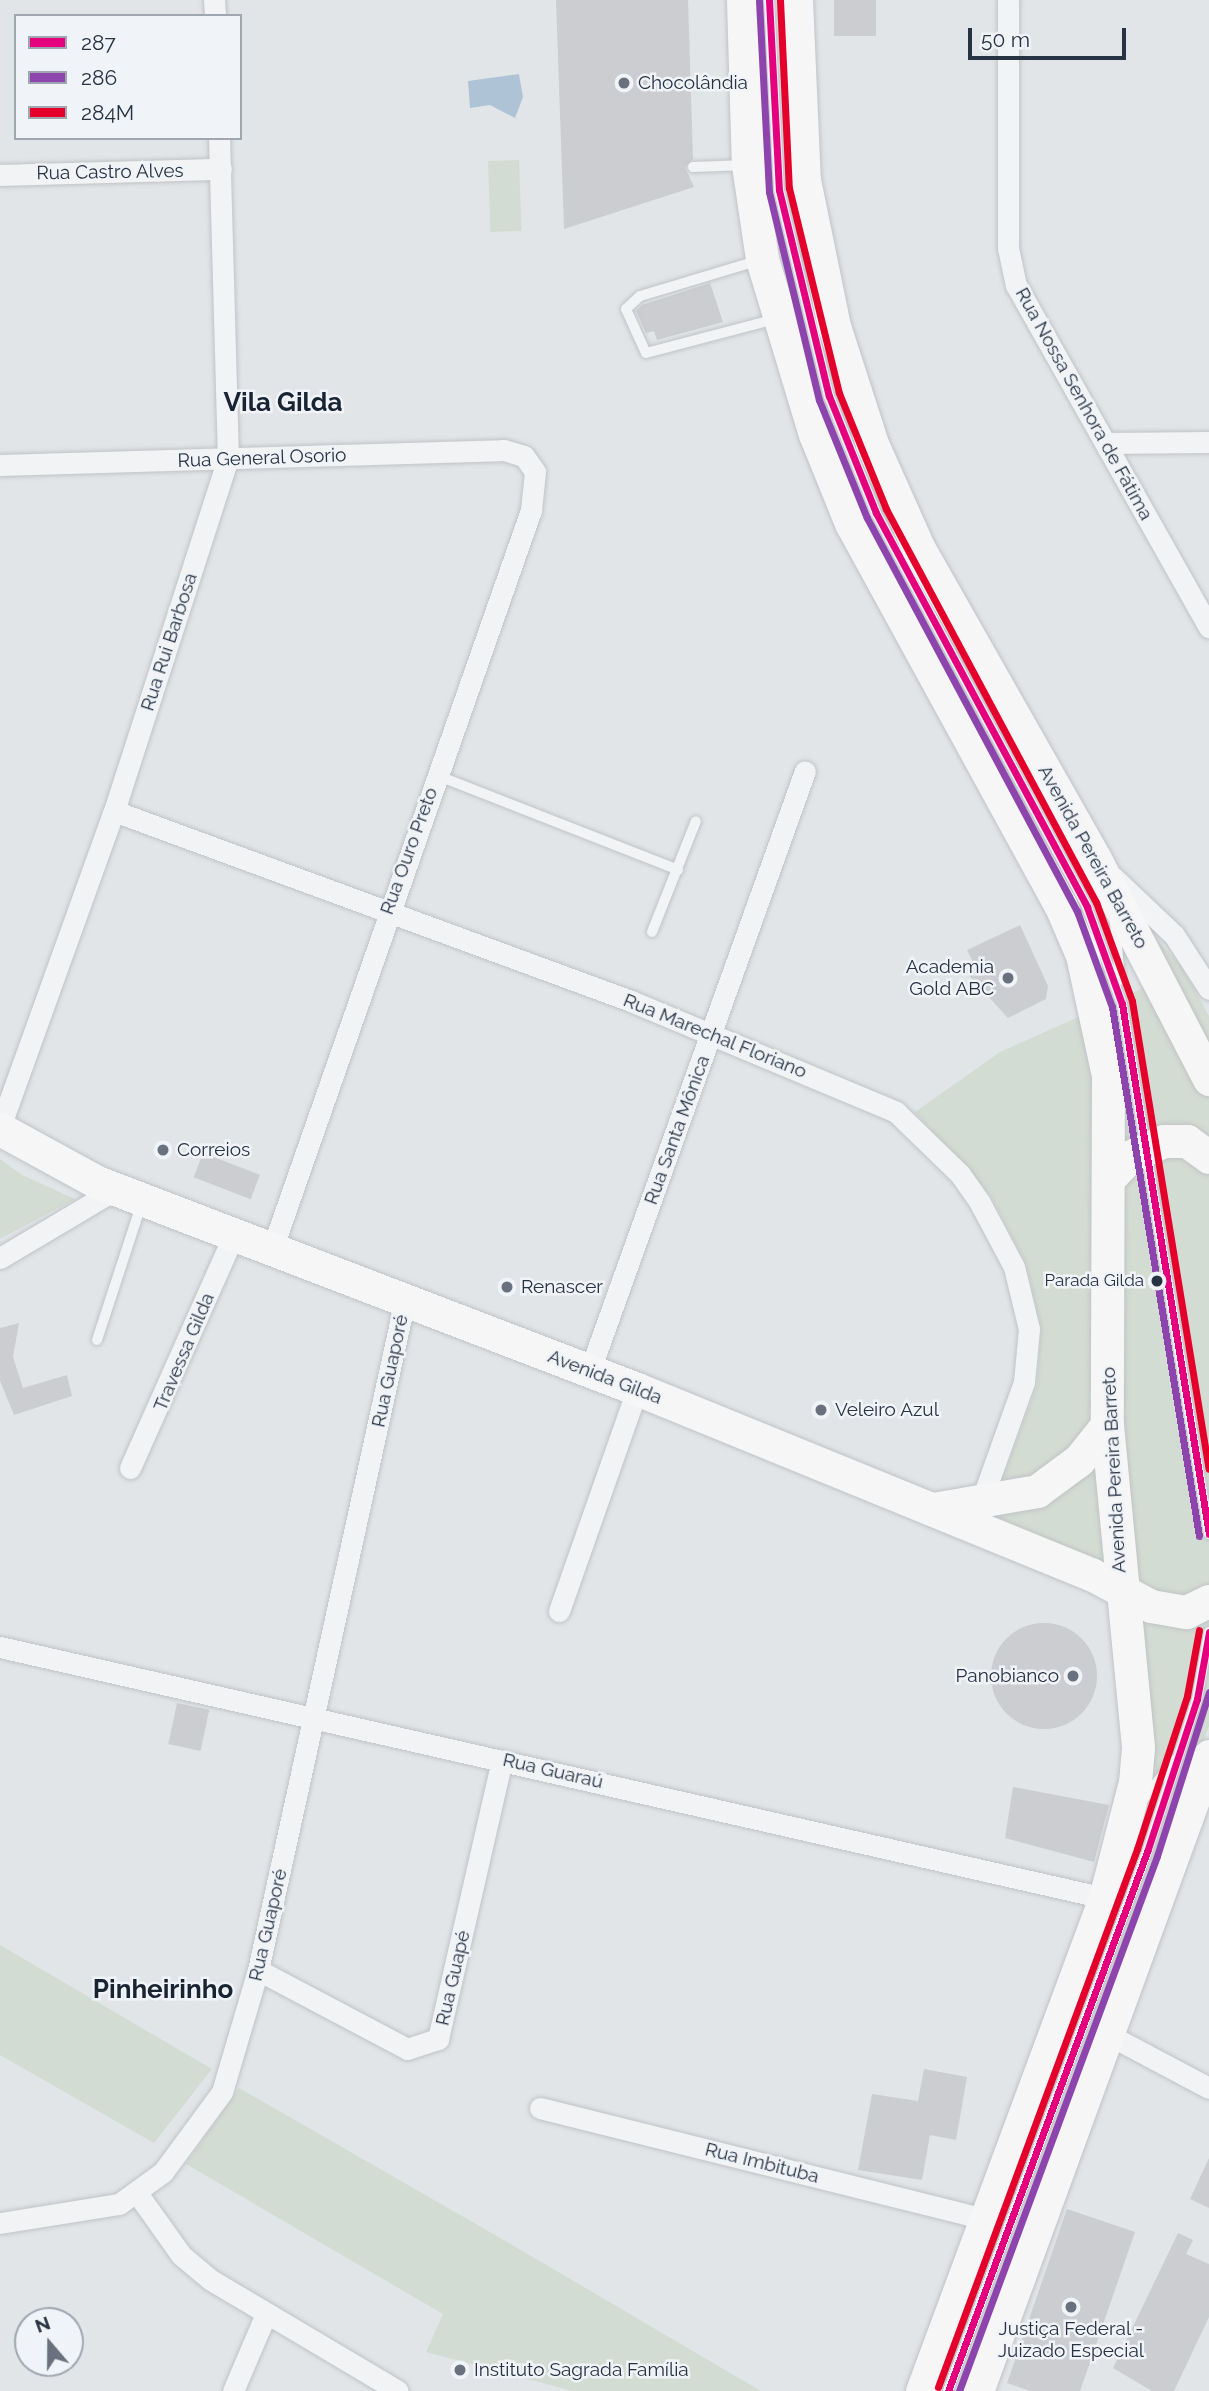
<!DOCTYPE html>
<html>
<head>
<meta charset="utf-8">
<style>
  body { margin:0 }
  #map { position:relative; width:1209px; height:2391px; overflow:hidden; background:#e2e5e8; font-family:Raleway,sans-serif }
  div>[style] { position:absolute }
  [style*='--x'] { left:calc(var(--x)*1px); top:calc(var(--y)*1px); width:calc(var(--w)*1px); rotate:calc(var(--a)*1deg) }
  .green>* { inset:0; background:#d3dcd2; transform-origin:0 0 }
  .water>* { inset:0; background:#aec3d5 }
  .building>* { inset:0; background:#cbcdd0; transform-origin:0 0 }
  .round { border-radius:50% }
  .roads { filter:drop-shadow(0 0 2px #c0c3c6) drop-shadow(0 0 2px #c0c3c6) }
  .service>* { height:10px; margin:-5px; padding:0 5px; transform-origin:5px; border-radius:5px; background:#f2f3f4 }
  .minor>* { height:21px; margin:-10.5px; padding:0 10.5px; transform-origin:10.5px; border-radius:10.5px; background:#f2f3f4 }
  .primary>* { height:33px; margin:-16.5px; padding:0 16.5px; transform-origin:16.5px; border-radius:16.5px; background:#f6f6f7 }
  .bus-1>* { height:7px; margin:-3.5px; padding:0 3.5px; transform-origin:3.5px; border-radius:3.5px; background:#e5007d }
  .bus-2>* { height:7px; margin:-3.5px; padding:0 3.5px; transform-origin:3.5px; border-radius:3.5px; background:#8e44ad }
  .bus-3>* { height:7px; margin:-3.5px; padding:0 3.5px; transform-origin:3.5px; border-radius:3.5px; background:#e4002b }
  .dots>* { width:19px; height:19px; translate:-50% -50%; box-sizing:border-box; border:4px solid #f0f3f7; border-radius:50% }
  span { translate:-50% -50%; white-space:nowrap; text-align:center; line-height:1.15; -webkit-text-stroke:5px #f0f3f7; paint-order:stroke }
  .bus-label { font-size:17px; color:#273343 }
  .right { translate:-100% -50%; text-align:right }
  .poi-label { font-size:19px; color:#273343 }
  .left { translate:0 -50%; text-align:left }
  .street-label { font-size:19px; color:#273343 }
  .district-label { font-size:26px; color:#192433; font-weight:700 }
  .legend { position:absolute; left:14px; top:14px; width:228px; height:126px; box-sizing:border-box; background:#f0f3f7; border:2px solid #a0a6af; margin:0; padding:9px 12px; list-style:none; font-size:21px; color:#273343 }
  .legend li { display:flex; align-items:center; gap:14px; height:35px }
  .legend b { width:35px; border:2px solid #a0a6af }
  .north { position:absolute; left:14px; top:2307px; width:70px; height:70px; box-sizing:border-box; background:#f0f3f7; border:2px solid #a0a6af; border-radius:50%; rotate:340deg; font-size:19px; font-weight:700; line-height:28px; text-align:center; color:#273343 }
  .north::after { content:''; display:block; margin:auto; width:24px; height:32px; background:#68717d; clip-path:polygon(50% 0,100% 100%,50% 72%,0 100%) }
  .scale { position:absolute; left:968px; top:28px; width:158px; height:32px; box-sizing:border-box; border:4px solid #273343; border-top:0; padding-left:9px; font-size:21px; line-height:24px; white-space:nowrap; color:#273343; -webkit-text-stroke:5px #f0f3f7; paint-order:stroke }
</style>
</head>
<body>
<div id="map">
  <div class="green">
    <i style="left:519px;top:160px;width:71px;height:31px;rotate:88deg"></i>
    <i style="clip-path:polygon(1135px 915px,1182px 967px,1209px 1016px,1209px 1726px,1183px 1798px,1146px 1784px,1130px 1578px,989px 1515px,1037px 1385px,1041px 1327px,1026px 1264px,991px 1196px,915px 1112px,1000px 1052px,1143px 988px)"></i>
    <i style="clip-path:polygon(0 1159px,22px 1175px,75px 1199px,0 1239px)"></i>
    <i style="clip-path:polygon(0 1945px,212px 2069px,154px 2143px,0 2055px)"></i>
    <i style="clip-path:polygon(239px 2088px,502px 2239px,761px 2391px,573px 2391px,426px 2352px,443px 2314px,186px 2164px)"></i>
  </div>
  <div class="water">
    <i style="clip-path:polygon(519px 74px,523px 97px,515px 118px,490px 105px,470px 108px,468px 81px)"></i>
  </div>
  <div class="building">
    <i style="clip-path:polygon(556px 0,688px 0,693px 159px,685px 167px,694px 187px,564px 229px)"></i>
    <i style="left:834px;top:0;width:42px;height:36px"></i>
    <i style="clip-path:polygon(710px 283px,723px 322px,657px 340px,654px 331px,646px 333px,636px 311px,642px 305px)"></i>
    <i style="clip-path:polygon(1020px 925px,1048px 986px,1046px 999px,1008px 1018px,964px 970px,974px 964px,967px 950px)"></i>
    <i style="left:203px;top:1153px;width:61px;height:26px;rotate:21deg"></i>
    <i style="clip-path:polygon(19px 1323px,13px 1357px,23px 1388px,67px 1375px,72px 1396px,14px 1415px,0 1381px,0 1328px)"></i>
    <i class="round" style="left:991px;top:1623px;width:106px;height:106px"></i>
    <i style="left:177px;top:1703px;width:33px;height:42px;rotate:12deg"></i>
    <i style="clip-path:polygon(1013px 1787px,1109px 1805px,1094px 1862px,1005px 1838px)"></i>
    <i style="clip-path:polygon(924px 2069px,967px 2077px,956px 2140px,930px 2135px,922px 2180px,858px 2170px,872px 2094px,918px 2101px)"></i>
    <i style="clip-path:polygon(1209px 2158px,1209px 2208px,1190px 2199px)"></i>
    <i style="clip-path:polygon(1067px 2209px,1135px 2232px,1080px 2391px,1030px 2391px,1007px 2383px)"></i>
    <i style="clip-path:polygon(1178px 2233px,1193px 2240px,1186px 2254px,1209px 2264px,1209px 2317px,1174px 2391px,1152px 2391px,1113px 2368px)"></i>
  </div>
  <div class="roads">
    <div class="service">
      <i style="--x:769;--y:0;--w:190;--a:87"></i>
      <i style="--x:779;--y:190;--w:212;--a:76.4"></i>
      <i style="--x:829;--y:396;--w:126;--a:68.1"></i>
      <i style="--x:876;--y:513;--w:447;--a:61.8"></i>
      <i style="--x:1087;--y:907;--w:103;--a:70.2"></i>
      <i style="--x:1122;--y:1004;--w:537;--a:80.68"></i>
      <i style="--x:693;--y:167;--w:53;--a:-2.2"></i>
      <i style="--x:760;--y:260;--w:125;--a:163.3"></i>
      <i style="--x:640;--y:296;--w:19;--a:137"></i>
      <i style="--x:626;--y:309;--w:48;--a:65.6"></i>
      <i style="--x:646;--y:353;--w:134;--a:-14.7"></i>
      <i style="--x:436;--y:775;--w:260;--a:21.4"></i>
      <i style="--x:1115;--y:923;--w:57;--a:85"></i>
      <i style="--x:652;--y:932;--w:119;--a:-68.4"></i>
      <i style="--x:97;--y:1340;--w:145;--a:-71.9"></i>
      <i style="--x:1141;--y:1802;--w:54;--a:-51"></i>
      <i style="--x:948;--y:2391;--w:575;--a:-69.74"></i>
      <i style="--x:1147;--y:1852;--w:161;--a:-71.9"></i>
      <i style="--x:1197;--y:1699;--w:68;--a:-79.8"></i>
    </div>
    <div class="minor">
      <i style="--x:214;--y:0;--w:16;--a:86"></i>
      <i style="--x:1008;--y:0;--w:248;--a:90"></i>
      <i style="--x:1008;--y:248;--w:38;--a:78"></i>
      <i style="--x:1016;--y:285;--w:393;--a:60.6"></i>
      <i style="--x:0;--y:175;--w:221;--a:-1.6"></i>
      <i style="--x:1107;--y:443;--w:102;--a:-0.6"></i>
      <i style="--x:0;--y:465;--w:504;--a:-1.7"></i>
      <i style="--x:504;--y:450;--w:21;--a:17"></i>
      <i style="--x:524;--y:456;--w:19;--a:55"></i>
      <i style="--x:535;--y:472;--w:38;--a:96"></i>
      <i style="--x:531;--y:510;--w:783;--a:109.31"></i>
      <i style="--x:114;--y:811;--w:551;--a:20.18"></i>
      <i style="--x:631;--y:1001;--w:287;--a:22.7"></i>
      <i style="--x:896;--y:1112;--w:89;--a:44.1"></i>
      <i style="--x:960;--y:1174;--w:35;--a:55"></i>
      <i style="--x:980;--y:1203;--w:72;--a:62"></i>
      <i style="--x:1014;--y:1267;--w:64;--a:76.4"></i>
      <i style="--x:1029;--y:1329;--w:53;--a:95.4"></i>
      <i style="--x:1024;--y:1382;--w:131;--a:109.7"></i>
      <i style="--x:1113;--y:877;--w:84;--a:43.6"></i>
      <i style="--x:1174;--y:935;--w:64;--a:57.1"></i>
      <i style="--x:0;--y:1127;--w:336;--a:-70.2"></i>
      <i style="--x:114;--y:811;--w:370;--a:-72.1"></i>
      <i style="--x:228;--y:459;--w:321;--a:-91.6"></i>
      <i style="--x:0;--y:1258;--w:135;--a:-30.7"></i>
      <i style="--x:590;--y:1370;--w:636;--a:-70.26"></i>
      <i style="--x:130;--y:1468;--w:256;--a:-66"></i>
      <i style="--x:559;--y:1611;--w:235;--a:-70.6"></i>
      <i style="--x:0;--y:1647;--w:1133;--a:12.8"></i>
      <i style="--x:258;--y:1970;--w:169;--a:27.9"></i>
      <i style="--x:407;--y:2049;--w:33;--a:-18"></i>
      <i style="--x:438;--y:2039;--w:286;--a:-77.1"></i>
      <i style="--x:1107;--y:2034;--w:115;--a:27.9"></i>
      <i style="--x:540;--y:2108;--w:458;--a:14"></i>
      <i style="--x:137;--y:2193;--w:76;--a:54.6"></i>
      <i style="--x:181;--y:2255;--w:39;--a:40"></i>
      <i style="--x:211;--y:2280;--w:217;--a:30.7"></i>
      <i style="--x:0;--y:2223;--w:121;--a:-9.1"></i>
      <i style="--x:119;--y:2204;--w:54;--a:-36"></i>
      <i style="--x:163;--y:2172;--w:99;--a:-53.6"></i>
      <i style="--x:222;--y:2092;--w:127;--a:-73.6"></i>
      <i style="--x:258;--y:1970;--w:686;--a:-77.63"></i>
      <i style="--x:233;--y:2391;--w:82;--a:-66.9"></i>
    </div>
    <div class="primary">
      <i style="--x:743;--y:0;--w:165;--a:88.3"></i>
      <i style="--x:748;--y:165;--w:95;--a:81.5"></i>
      <i style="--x:762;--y:259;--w:183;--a:73.2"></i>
      <i style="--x:815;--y:434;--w:96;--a:68"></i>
      <i style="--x:851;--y:523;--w:435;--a:61.3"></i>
      <i style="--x:1060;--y:904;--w:56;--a:66.7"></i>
      <i style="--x:1082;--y:955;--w:123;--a:77.8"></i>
      <i style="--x:1108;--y:1075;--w:350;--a:90.2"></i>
      <i style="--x:1107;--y:1425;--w:324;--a:84.5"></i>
      <i style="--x:1138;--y:1748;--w:34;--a:95"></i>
      <i style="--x:1135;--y:1782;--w:120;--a:104.5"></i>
      <i style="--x:1105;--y:1898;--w:526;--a:110.36"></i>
      <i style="--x:796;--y:0;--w:180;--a:87.5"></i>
      <i style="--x:804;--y:180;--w:149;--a:78.4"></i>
      <i style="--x:834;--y:326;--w:124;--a:72.1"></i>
      <i style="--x:872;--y:444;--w:115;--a:65.9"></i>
      <i style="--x:919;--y:549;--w:356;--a:60.4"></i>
      <i style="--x:1095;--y:859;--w:248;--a:62.6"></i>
      <i style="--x:0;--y:1129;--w:111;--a:28.7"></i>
      <i style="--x:97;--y:1182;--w:578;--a:20.97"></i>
      <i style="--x:637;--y:1389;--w:490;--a:22.2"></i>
      <i style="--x:1091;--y:1574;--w:68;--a:28.1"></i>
      <i style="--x:1151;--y:1606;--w:36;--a:10"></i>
      <i style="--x:1186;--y:1612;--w:25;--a:-26"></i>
      <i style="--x:1110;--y:1177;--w:28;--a:-46"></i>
      <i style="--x:1129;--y:1157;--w:38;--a:-25"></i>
      <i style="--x:1164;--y:1141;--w:23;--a:0"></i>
      <i style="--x:1187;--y:1141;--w:27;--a:36"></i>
      <i style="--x:933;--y:1509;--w:106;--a:-9.8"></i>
      <i style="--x:1037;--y:1491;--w:52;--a:-36.4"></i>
      <i style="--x:1079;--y:1460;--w:45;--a:-51.3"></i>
      <i style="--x:977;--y:2391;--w:676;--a:-69.93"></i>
    </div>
  </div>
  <div class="bus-1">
    <i style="--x:769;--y:0;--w:190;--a:87"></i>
    <i style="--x:779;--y:190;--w:212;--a:76.4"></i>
    <i style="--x:829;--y:396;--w:126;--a:68.1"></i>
    <i style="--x:876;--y:513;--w:447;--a:61.8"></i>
    <i style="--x:1087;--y:907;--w:103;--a:70.2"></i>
    <i style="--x:1122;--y:1004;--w:537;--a:80.68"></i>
    <i style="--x:948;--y:2391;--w:575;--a:-69.74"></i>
    <i style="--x:1147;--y:1852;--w:161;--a:-71.9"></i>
    <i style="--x:1197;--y:1699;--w:68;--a:-79.8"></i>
  </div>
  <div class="bus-2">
    <i style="--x:759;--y:1;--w:191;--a:87"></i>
    <i style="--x:769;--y:192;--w:214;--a:76.5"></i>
    <i style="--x:819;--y:400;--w:127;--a:67.9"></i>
    <i style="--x:867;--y:518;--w:446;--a:61.9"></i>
    <i style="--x:1077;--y:911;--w:102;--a:70"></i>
    <i style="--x:1112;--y:1007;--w:536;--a:80.66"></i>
    <i style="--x:959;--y:2391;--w:570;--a:-69.69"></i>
    <i style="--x:1157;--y:1856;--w:172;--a:-72.4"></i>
  </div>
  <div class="bus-3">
    <i style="--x:780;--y:0;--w:188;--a:87.3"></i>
    <i style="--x:789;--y:188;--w:211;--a:76.3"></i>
    <i style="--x:839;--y:393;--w:125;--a:67.9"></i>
    <i style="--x:886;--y:509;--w:446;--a:61.9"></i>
    <i style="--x:1096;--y:902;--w:105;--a:70"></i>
    <i style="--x:1132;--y:1001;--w:474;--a:80.7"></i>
    <i style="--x:938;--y:2387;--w:574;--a:-69.7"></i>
    <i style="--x:1137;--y:1849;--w:161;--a:-71.9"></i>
    <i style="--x:1187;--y:1696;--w:67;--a:-79.7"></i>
  </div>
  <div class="dots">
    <i style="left:624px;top:83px;background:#68717d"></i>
    <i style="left:1008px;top:978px;background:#68717d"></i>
    <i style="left:163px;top:1150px;background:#68717d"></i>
    <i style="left:1157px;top:1281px;background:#273343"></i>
    <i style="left:507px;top:1287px;background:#68717d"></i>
    <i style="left:821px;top:1410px;background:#68717d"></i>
    <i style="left:1073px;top:1676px;background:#68717d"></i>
    <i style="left:1071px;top:2307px;background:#68717d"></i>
    <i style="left:460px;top:2370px;background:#68717d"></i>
  </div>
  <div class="bus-label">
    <span class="right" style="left:1144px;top:1281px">Parada Gilda</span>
  </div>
  <div class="poi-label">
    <span class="left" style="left:638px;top:83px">Chocolândia</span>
    <span class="right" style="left:994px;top:978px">Academia<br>Gold ABC</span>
    <span class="left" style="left:177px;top:1150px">Correios</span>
    <span class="left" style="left:521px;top:1287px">Renascer</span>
    <span class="left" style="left:835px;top:1410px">Veleiro Azul</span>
    <span class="right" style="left:1059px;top:1676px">Panobianco</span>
    <span style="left:1071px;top:2340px">Justiça Federal -<br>Juizado Especial</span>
    <span class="left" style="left:474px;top:2370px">Instituto Sagrada Família</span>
  </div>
  <div class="street-label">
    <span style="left:110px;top:172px;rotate:-1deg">Rua Castro Alves</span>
    <span style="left:1084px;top:404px;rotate:61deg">Rua Nossa Senhora de Fátima</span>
    <span style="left:262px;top:458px;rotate:-2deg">Rua General Osorio</span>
    <span style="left:169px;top:642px;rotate:-72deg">Rua Rui Barbosa</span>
    <span style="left:409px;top:851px;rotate:-70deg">Rua Ouro Preto</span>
    <span style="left:1093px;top:857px;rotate:61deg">Avenida Pereira Barreto</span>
    <span style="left:715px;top:1036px;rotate:22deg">Rua Marechal Floriano</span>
    <span style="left:677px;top:1130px;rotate:-70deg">Rua Santa Mônica</span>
    <span style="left:184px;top:1352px;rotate:-67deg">Travessa Gilda</span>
    <span style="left:390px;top:1371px;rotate:-78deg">Rua Guaporé</span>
    <span style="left:605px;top:1377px;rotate:21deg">Avenida Gilda</span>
    <span style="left:1114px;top:1470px;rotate:-93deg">Avenida Pereira Barreto</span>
    <span style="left:553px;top:1771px;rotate:13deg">Rua Guaraú</span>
    <span style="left:268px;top:1925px;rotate:-77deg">Rua Guaporé</span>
    <span style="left:453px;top:1978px;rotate:-77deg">Rua Guapé</span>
    <span style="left:762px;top:2163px;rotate:14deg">Rua Imbituba</span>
  </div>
  <div class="district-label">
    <span style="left:283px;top:403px">Vila Gilda</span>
    <span style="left:163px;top:1990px">Pinheirinho</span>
  </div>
  <ul class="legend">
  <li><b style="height:9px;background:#e5007d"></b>287</li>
  <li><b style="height:9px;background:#8e44ad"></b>286</li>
  <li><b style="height:9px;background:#e4002b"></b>284M</li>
  </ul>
  <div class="north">N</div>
  <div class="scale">50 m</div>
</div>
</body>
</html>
